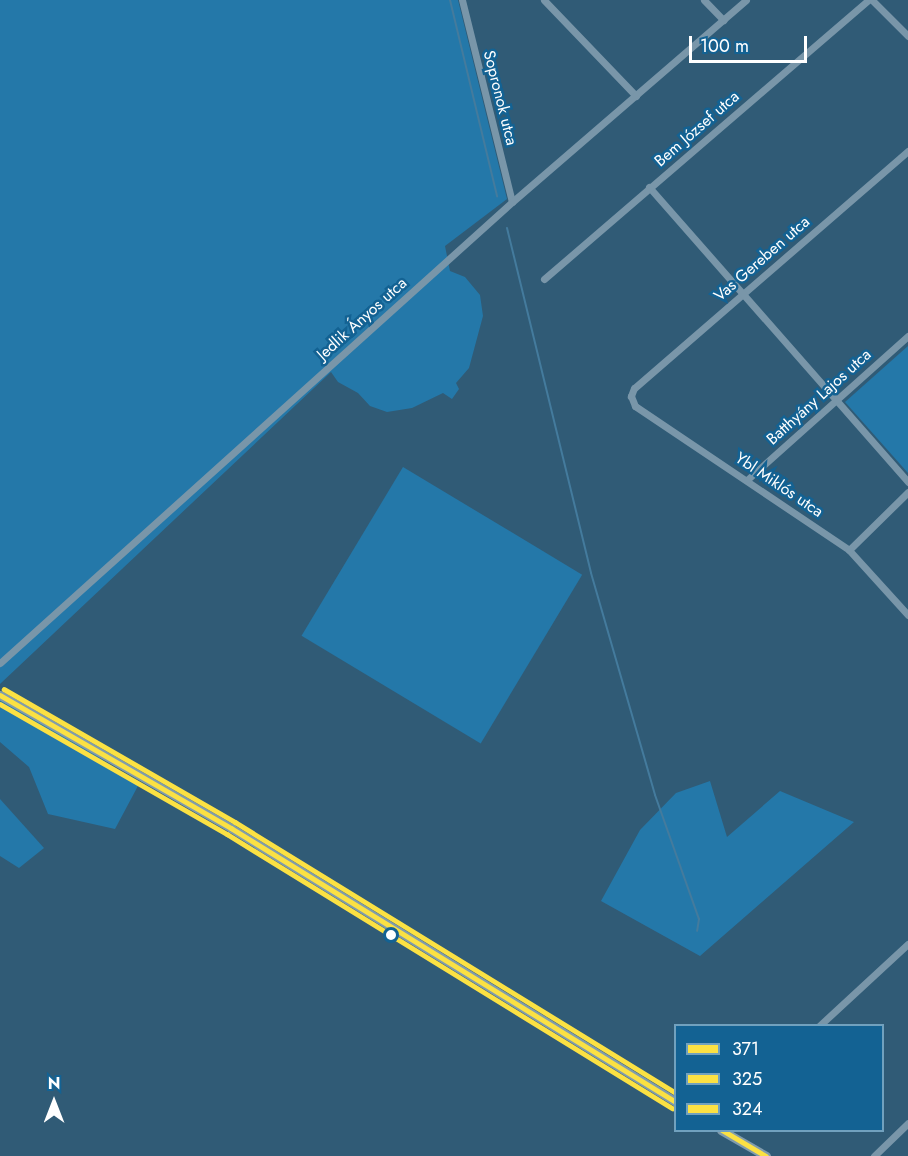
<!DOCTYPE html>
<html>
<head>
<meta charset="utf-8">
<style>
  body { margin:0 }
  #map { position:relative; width:908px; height:1156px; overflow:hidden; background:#305b76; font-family:Jost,sans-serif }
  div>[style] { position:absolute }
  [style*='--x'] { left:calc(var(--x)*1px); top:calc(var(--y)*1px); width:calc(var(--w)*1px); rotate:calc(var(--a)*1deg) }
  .green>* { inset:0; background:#2478a9; transform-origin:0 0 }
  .stream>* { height:2px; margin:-1px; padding:0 1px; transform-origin:1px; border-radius:1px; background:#447b9d }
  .minor>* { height:7px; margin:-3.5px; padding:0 3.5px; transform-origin:3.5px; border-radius:3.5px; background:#7996a9 }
  .secondary>* { height:9px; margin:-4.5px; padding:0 4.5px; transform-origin:4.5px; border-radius:4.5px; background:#809cad }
  .bus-1>* { height:4.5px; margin:-2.25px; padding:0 2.25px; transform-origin:2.25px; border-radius:2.25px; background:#fbe143 }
  .bus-2>* { height:4.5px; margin:-2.25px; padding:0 2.25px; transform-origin:2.25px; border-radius:2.25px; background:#fbe143 }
  .bus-3>* { height:4.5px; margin:-2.25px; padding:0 2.25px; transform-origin:2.25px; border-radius:2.25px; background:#fbe143 }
  .dots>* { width:16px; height:16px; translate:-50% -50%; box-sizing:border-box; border:3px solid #136293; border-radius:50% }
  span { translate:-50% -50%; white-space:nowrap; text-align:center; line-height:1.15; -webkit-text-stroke:5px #136293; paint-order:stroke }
  .street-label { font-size:16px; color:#fff }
  .legend { position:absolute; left:674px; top:1024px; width:210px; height:108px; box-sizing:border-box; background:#136293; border:2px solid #71a1be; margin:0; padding:8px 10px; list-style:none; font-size:18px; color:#fff }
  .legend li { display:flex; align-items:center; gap:12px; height:30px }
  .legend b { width:30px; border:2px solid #71a1be }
  .north { position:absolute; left:24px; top:1072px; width:60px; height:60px; -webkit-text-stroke:4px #136293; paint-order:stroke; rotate:0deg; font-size:16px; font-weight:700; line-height:24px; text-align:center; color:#fff }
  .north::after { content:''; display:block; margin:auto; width:21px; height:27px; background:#fff; clip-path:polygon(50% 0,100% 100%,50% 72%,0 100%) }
  .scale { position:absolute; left:689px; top:36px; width:118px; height:27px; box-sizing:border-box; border:3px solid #fff; border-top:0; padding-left:8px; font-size:18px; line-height:21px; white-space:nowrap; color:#fff; -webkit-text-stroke:4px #136293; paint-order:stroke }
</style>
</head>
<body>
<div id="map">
  <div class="green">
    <i style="clip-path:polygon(0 0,458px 0,507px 199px,445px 246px,450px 271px,465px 277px,480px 295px,483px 316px,469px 368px,456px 383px,459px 389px,452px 399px,443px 393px,412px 408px,387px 412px,370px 406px,358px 393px,338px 382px,331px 372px,0 684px)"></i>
    <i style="clip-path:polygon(908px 346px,908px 473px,845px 402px)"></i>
    <i style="left:403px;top:467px;width:209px;height:197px;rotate:31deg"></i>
    <i style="clip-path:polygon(0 692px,139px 784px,115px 829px,48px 814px,29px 767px,0 742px)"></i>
    <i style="clip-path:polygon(710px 781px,727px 837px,780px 791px,854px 822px,700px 956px,601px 901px,640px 830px,676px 793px)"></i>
    <i style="clip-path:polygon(0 799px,44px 848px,19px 868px,0 856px)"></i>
  </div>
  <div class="stream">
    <i style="--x:450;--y:0;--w:202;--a:76.5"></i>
    <i style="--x:507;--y:228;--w:355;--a:76.3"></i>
    <i style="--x:591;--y:573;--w:231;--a:73.9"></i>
    <i style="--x:655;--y:795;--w:132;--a:70.5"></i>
    <i style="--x:699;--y:919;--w:12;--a:99"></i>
  </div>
  <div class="minor">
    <i style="--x:462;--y:0;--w:208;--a:76.1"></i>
    <i style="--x:544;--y:0;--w:133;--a:46.2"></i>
    <i style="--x:704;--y:0;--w:28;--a:46"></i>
    <i style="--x:872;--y:0;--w:51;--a:45"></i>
    <i style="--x:908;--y:151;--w:362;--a:139.1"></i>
    <i style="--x:634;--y:388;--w:9;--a:111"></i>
    <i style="--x:631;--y:396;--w:11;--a:68"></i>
    <i style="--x:635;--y:406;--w:258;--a:33.9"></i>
    <i style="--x:849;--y:550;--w:88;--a:47.8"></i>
    <i style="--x:649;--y:187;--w:393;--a:48.7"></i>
    <i style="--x:544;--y:279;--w:428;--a:-40.7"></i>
    <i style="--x:748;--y:479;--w:215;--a:-41.8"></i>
    <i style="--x:849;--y:550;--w:83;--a:-44.5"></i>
    <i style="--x:0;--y:663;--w:689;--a:-42"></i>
    <i style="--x:512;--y:202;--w:309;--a:-40.8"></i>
    <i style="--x:819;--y:1026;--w:121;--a:-42.7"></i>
    <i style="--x:874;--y:1156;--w:47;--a:-44.1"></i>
  </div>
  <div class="secondary">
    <i style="--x:0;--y:695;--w:267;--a:29.9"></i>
    <i style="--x:231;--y:828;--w:523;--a:31.62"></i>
    <i style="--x:721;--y:1130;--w:52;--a:30"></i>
  </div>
  <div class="bus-1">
    <i style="--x:0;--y:695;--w:267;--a:29.9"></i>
    <i style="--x:231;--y:828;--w:523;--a:31.62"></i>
    <i style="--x:722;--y:1130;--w:51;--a:30.6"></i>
  </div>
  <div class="bus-2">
    <i style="--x:0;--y:704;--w:262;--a:29.8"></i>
    <i style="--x:227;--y:834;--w:523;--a:31.62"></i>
  </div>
  <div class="bus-3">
    <i style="--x:4;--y:689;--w:267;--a:29.9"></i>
    <i style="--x:235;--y:822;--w:518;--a:31.57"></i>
  </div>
  <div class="dots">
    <i style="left:391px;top:935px;background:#fff"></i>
  </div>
  <div class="street-label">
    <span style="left:500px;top:98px;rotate:76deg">Sopronok utca</span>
    <span style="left:697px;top:129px;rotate:-41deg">Bem József utca</span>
    <span style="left:762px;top:259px;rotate:-41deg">Vas Gereben utca</span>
    <span style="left:362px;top:319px;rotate:-42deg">Jedlik Ányos utca</span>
    <span style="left:819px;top:397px;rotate:-42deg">Batthyány Lajos utca</span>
    <span style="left:779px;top:485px;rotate:34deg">Ybl Miklós utca</span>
  </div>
  <ul class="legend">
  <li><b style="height:8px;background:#fbe143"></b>371</li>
  <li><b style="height:8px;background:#fbe143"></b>325</li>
  <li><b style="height:8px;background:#fbe143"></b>324</li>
  </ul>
  <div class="north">N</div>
  <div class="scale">100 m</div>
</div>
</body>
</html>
